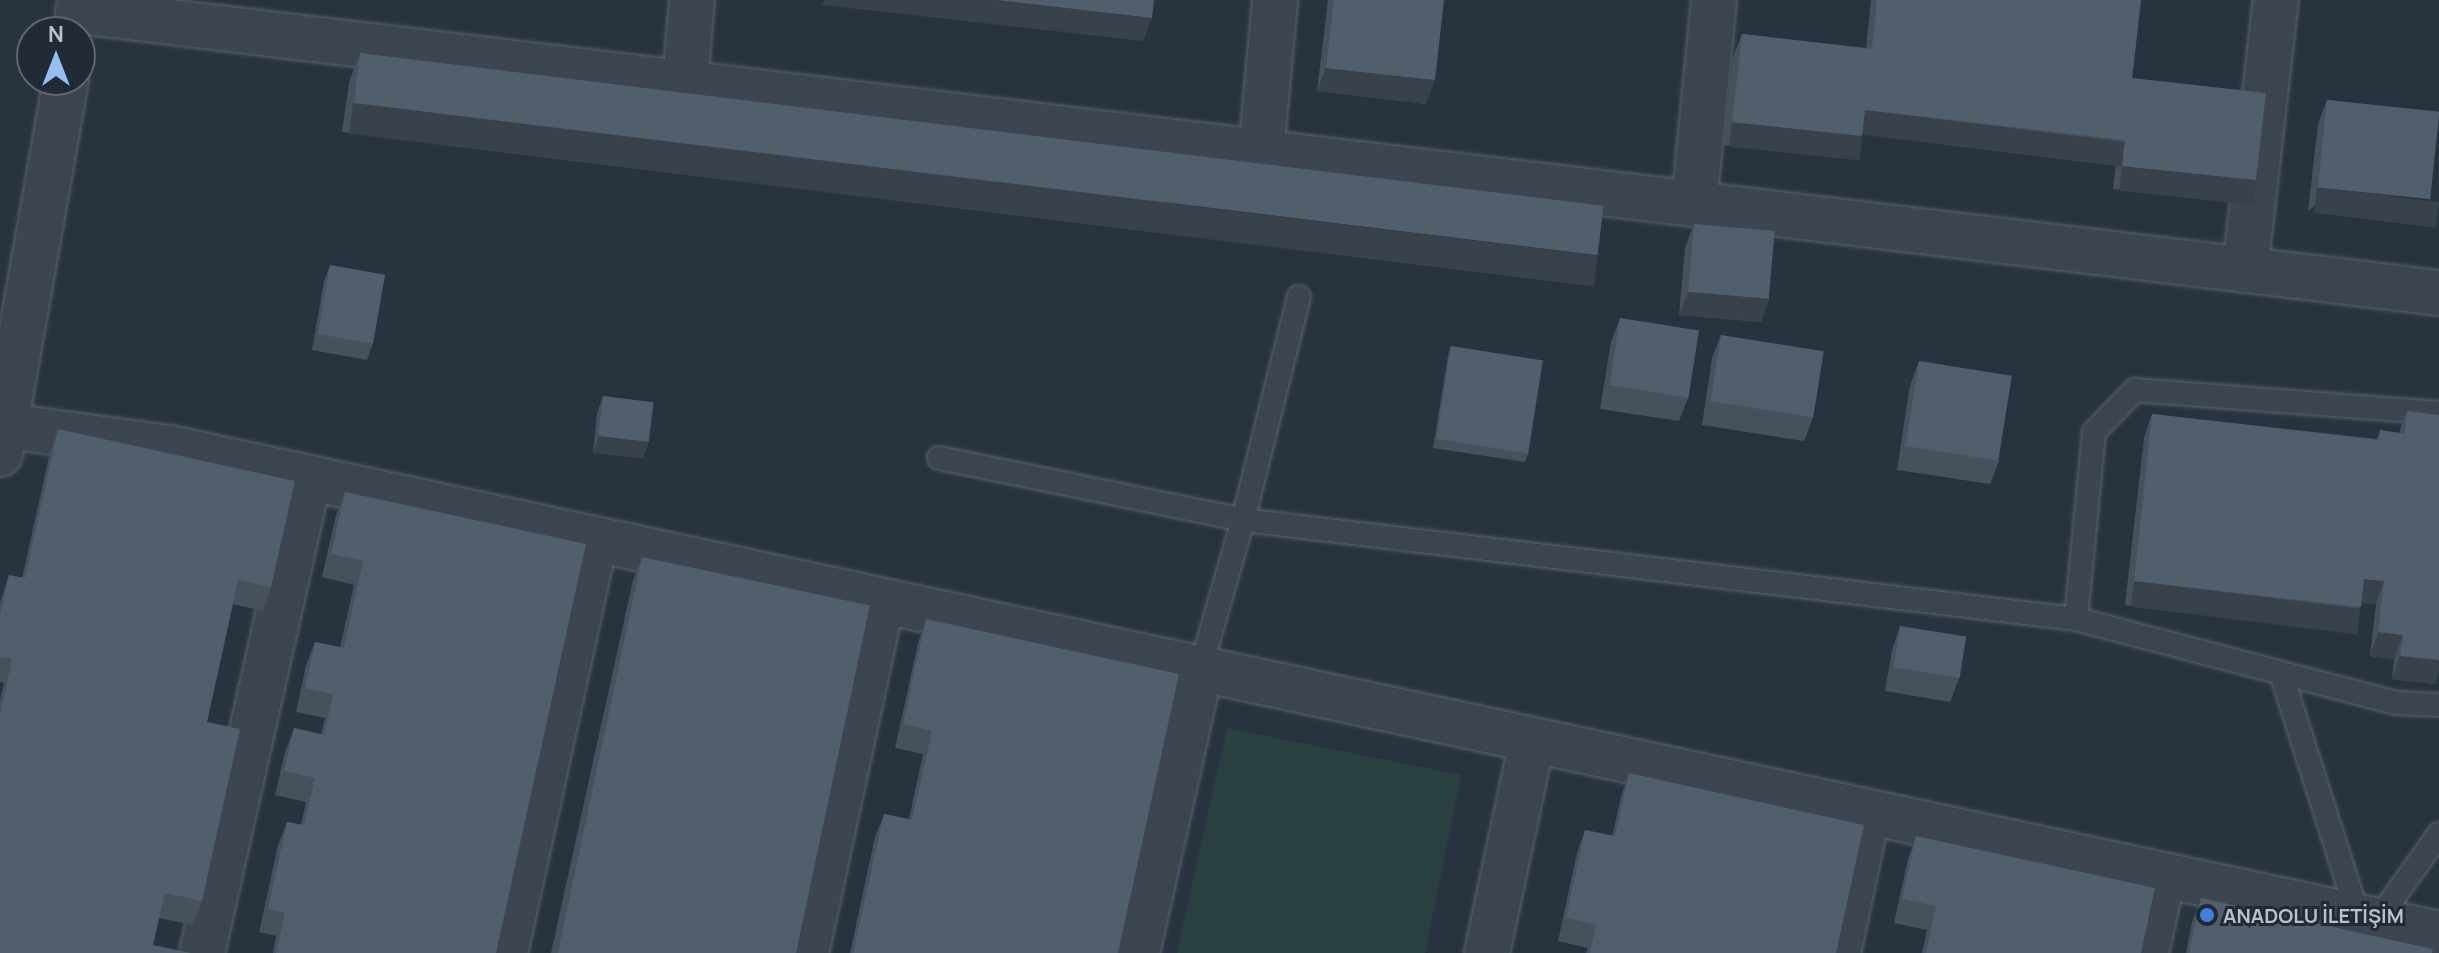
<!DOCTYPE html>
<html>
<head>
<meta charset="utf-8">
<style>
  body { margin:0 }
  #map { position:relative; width:2439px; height:953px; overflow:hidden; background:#283340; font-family:Manrope,sans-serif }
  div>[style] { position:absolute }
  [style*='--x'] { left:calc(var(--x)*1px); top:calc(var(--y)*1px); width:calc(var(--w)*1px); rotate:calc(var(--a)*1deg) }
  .green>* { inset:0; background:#2a4041 }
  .roads { filter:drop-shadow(0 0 2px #5a636d) drop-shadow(0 0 2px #5a636d) }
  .service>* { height:22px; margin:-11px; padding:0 11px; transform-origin:11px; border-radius:11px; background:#3c4550 }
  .minor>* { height:44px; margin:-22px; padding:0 22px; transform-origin:22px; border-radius:22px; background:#3c4550 }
  .tertiary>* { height:44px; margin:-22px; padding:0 22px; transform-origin:22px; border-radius:22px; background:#3c4550 }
  .wall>* { inset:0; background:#46515c }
  .shaded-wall>* { inset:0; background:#39424b; transform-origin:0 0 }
  .building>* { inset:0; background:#515e6b; transform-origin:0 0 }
  .dots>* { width:22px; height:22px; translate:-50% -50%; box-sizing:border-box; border:4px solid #212a35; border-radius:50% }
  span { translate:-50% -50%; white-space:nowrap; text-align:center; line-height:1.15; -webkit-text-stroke:6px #212a35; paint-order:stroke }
  .poi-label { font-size:20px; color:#b9c0ca; font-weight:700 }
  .left { translate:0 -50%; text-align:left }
  .north { position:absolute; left:16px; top:16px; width:80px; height:80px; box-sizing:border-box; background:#212a35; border:2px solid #5e6671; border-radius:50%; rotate:0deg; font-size:22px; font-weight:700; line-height:32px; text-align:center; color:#b9c0ca }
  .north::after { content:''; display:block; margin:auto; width:28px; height:36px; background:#96bef2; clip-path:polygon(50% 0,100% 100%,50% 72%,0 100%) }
</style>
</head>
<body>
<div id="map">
  <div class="green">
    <i style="clip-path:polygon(1227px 728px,1461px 775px,1425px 953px,1177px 953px)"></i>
  </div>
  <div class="roads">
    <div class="service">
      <i style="--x:939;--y:458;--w:310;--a:11.5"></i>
      <i style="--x:1243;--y:520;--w:230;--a:-75.9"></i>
      <i style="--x:2076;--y:619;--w:188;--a:-84.5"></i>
      <i style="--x:2094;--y:432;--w:59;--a:-45.7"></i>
      <i style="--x:2135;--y:390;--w:305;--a:4.3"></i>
      <i style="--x:1200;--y:670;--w:156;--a:-74"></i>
      <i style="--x:1243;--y:520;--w:839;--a:6.78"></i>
      <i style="--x:2076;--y:619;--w:331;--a:14.7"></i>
      <i style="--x:2396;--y:703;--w:43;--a:2.7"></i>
      <i style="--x:2281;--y:673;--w:255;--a:72.4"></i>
      <i style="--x:2377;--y:921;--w:107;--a:-54.5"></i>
    </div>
    <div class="minor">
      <i style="--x:78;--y:11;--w:2378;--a:6.81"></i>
      <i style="--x:685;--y:83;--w:83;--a:-85.2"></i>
      <i style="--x:1261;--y:152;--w:153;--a:-84.7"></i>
      <i style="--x:1694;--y:204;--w:205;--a:-84.4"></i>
      <i style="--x:2245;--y:270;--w:272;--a:-83.5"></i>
      <i style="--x:0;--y:454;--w:380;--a:-80"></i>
      <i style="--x:202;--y:953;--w:487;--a:-77.3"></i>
      <i style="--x:505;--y:953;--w:423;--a:-77.7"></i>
      <i style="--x:806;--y:953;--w:359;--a:-77.8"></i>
      <i style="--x:1137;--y:953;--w:290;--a:-77.4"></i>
      <i style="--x:1487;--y:953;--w:217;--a:-78"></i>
      <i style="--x:1838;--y:953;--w:144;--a:-78"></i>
      <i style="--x:2146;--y:953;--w:79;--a:-77.6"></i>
    </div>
    <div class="tertiary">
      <i style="--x:0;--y:425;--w:172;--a:7.7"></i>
      <i style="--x:170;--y:448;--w:2320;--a:12.09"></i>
    </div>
  </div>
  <div class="wall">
    <i style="clip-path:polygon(1328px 0,1444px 0,1426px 104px,1317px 91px)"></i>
    <i style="clip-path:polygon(1871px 0,2141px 0,2132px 78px,2256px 180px,2247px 204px,2113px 189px,2116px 163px,1862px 134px,1853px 159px,1723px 145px,1733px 57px,1742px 34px,1866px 48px)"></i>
    <i style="clip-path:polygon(360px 53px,1587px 281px,342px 132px,349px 82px)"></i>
    <i style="clip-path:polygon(2327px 100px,2439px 112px,2308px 211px,2318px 124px)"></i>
    <i style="clip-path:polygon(1694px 224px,1769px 298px,1761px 322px,1679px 315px,1685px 248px)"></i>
    <i style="clip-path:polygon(330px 265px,373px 343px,367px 360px,312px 350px,324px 281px)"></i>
    <i style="clip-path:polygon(1620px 318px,1688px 398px,1679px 421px,1600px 409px,1611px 342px)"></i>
    <i style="clip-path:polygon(1721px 335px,1813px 417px,1804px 441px,1702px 425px,1712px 358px)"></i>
    <i style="clip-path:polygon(1451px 346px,1528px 454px,1525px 462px,1433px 448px,1448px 355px)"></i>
    <i style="clip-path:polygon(1919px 361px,1999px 461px,1990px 484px,1897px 470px,1910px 385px)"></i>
    <i style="clip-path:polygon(603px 396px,643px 458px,593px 453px,597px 413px)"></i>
    <i style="clip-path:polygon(2407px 411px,2439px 415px,2439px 671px,2435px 684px,2392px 679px,2394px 659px,2370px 656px,2376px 604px,2361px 603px,2352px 630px,2125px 605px,2144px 438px,2152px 414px,2377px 439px,2380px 430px,2399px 433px)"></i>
    <i style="clip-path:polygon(58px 429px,271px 587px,263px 611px,233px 604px,207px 722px,202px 901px,193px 925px,159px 918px,0 953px,0 700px,4px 683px,0 682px,0 602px,9px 575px,22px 578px,50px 452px)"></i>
    <i style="clip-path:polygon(345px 492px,496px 953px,273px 953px,276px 936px,259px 932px,278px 845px,287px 822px,301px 825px,306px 802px,275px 795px,285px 752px,294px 728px,321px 734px,325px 718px,296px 712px,306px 665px,315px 642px,340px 647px,354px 585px,322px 577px,336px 515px)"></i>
    <i style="clip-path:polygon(642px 557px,794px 953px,551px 953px,633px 580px)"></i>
    <i style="clip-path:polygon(926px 619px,1118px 953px,850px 953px,875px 837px,884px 814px,909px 819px,923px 754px,895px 748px,918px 643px)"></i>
    <i style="clip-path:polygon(1900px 626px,1959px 678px,1950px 702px,1885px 691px,1892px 650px)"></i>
    <i style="clip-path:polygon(1629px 773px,1836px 953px,1586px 953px,1588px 948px,1558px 941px,1577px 853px,1585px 830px,1612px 836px,1621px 797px)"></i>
    <i style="clip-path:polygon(1916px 836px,2141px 953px,1922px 953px,1927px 930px,1894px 923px,1908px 859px)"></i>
    <i style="clip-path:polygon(2201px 898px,2432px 953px,2186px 953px,2192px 922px)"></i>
  </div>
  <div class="shaded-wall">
    <i style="clip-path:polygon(824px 0,996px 0,1152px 18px,1143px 41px,822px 5px)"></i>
    <i style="clip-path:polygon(1326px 68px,1435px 80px,1426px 104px,1317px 91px)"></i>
    <i style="left:353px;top:103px;width:1254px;height:31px;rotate:7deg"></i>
    <i style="left:1865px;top:110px;width:262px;height:25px;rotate:7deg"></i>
    <i style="left:1732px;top:122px;width:131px;height:25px;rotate:6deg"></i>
    <i style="left:2122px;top:166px;width:135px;height:25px;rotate:6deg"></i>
    <i style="left:2317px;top:187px;width:123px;height:26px;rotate:7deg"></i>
    <i style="clip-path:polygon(1688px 292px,1769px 298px,1761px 322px,1679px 315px)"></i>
    <i style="clip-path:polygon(599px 436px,649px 442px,643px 458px,593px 453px)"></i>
    <i style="clip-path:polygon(2364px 579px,2384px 581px,2376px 604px,2356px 603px)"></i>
    <i style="left:2134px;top:581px;width:228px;height:26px;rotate:7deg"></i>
    <i style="clip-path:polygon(2378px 632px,2403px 635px,2394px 659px,2370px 656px)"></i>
    <i style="clip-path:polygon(2400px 656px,2439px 656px,2439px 671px,2435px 684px,2392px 679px)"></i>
  </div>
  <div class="building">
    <i style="clip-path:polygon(996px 0,1154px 0,1152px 18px)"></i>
    <i style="clip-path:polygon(1334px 0,1444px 0,1435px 80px,1326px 68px)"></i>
    <i style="clip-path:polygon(1877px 0,2141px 0,2132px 78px,2266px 93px,2256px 180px,2122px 166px,2125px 140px,1865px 110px,1862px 136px,1732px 122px,1742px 34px,1872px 49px)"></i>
    <i style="left:360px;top:53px;width:1253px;height:50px;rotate:7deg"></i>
    <i style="left:2327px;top:100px;width:113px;height:88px;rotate:6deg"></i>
    <i style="left:1694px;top:224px;width:81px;height:68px;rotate:5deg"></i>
    <i style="left:330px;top:265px;width:56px;height:70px;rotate:10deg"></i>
    <i style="left:1620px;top:318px;width:80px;height:68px;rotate:9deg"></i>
    <i style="left:1721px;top:335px;width:104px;height:67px;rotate:9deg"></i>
    <i style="left:1451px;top:346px;width:93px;height:94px;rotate:9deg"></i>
    <i style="left:1919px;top:361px;width:94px;height:86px;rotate:9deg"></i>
    <i style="left:603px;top:396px;width:51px;height:40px;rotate:7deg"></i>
    <i style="clip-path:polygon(2407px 411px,2439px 415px,2439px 660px,2400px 656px,2403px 635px,2378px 632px,2384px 581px,2364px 579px,2361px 607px,2134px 581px,2152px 414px,2379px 440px,2380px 430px,2405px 434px)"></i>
    <i style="clip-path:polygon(58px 429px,295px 481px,271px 587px,238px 580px,207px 722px,240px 729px,202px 901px,165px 893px,153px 945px,191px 953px,0 953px,0 716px,12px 659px,0 657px,0 616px,9px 575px,25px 578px)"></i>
    <i style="clip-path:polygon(345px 492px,586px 544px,496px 953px,276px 953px,285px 913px,268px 909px,287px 822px,304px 825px,315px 778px,284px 771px,294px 728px,324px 735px,333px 694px,305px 688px,315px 642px,344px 648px,363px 561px,331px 554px)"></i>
    <i style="left:642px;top:557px;width:233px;height:406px;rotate:12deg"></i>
    <i style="clip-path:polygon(926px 619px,1179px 674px,1118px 953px,853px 953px,884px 814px,912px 820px,932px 731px,903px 724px)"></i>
    <i style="left:1900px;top:626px;width:67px;height:42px;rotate:9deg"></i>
    <i style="clip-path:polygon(1629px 773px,1864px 825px,1836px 953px,1590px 953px,1596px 924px,1566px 918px,1585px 830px,1615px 836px)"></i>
    <i style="clip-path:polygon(1916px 836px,2155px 888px,2141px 953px,1926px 953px,1936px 906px,1902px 899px)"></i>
    <i style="clip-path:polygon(2201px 898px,2433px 949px,2432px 953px,2189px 953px)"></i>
  </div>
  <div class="dots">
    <i style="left:2207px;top:915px;background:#3f7fe0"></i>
  </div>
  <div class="poi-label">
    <span class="left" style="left:2223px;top:915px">ANADOLU İLETİŞİM</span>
  </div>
  <div class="north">N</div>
</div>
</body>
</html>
